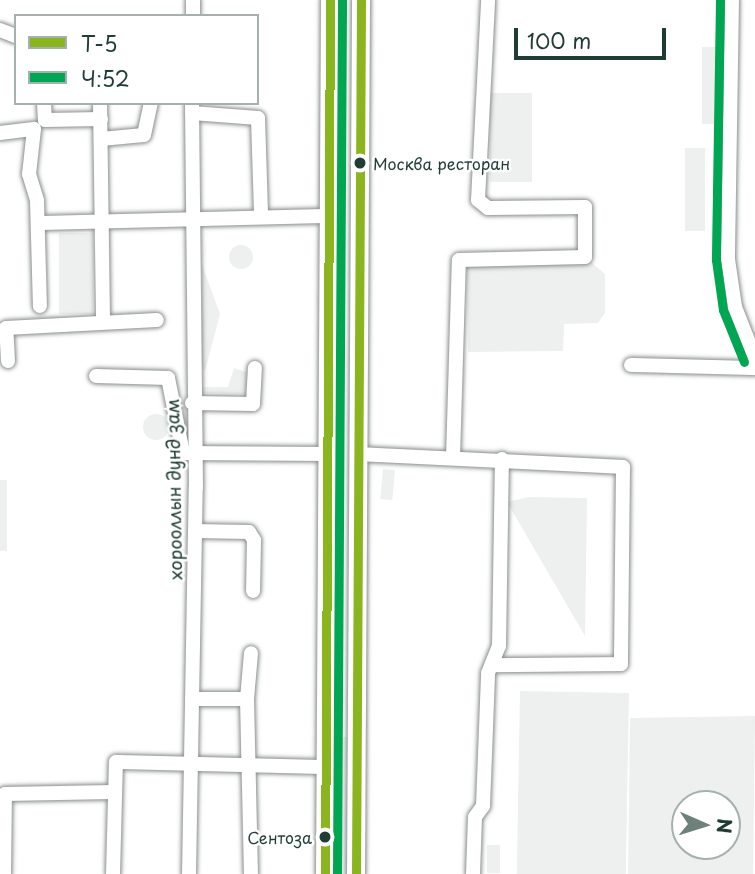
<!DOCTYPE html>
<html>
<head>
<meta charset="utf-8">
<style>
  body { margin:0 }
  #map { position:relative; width:755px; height:874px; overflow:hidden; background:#fff; font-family:"Playpen Sans",sans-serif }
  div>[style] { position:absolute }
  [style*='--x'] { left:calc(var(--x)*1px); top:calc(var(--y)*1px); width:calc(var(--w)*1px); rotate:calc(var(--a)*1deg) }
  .built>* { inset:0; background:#edf0ef; transform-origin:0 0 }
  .round { border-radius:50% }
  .roads { filter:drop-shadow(0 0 2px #898f8d) drop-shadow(0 0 2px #898f8d) }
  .minor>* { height:14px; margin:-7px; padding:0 7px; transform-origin:7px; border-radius:7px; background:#fff }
  .major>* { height:18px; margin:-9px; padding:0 9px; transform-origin:9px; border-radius:9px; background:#fff }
  .bus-1>* { height:9px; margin:-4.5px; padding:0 4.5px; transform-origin:4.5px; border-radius:4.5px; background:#8ab51f }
  .bus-2>* { height:9px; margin:-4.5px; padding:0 4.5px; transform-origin:4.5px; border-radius:4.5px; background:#00a651 }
  .dots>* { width:19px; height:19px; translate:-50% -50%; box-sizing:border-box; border:4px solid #fff; border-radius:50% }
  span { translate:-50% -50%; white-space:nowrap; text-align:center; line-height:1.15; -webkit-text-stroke:5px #fff; paint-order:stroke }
  .bus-label { font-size:16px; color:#1f3d34 }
  .left { translate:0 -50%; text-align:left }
  .right { translate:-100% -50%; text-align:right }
  .street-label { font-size:18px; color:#1f3d34 }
  .legend { position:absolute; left:14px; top:14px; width:245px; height:91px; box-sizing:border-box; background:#fff; border:2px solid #a5b1ae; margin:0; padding:9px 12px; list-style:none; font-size:21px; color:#1f3d34 }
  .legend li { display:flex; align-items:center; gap:14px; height:35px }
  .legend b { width:35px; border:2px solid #a5b1ae }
  .north { position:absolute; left:671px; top:790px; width:70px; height:70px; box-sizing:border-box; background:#fff; border:2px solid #a5b1ae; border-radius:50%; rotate:93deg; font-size:19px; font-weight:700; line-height:28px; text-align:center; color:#1f3d34 }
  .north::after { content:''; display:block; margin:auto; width:24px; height:32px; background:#6d817b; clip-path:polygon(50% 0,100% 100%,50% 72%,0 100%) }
  .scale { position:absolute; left:514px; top:28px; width:152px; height:32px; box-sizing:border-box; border:4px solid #1f3d34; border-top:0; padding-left:9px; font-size:21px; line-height:24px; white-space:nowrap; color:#1f3d34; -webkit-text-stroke:5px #fff; paint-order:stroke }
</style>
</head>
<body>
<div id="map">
  <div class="built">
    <i style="left:702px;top:47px;width:18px;height:77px"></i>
    <i style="left:532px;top:93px;width:89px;height:42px;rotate:90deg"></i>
    <i style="left:685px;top:148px;width:20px;height:83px"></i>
    <i style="left:59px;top:233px;width:34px;height:81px"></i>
    <i class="round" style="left:229px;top:245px;width:24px;height:24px"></i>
    <i style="clip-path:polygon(591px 262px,605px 274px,605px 313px,598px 323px,564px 324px,563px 351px,468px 352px,467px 265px)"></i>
    <i style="clip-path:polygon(202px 265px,220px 314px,205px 371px,201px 363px)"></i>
    <i style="clip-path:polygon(234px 368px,252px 374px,252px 394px,202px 393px,202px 387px,228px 387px)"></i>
    <i class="round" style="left:143px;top:414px;width:26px;height:26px"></i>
    <i style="left:383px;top:469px;width:12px;height:30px;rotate:5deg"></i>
    <i style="left:0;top:480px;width:7px;height:71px"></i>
    <i style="clip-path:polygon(528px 497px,587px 498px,585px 636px,507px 502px)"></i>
    <i style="left:520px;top:691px;width:109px;height:183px;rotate:1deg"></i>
    <i style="clip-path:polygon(evenodd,755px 716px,753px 874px,628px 874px,630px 718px,755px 716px,685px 804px,727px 804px,727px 846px,685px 846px,685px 804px)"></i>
    <i style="left:335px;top:737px;width:13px;height:137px"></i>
    <i style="left:487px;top:845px;width:13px;height:28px"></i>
  </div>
  <div class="roads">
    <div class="minor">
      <i style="--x:732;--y:0;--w:259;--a:90.9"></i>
      <i style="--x:728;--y:259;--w:49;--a:81.7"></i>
      <i style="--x:735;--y:307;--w:55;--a:68.6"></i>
      <i style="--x:193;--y:16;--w:16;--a:-90"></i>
      <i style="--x:0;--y:30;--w:17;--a:21"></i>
      <i style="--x:44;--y:103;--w:17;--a:87"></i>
      <i style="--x:45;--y:120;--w:56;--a:-1"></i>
      <i style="--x:100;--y:103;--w:219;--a:89.2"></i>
      <i style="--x:192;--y:113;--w:66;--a:4.3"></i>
      <i style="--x:258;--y:118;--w:98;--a:88.2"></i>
      <i style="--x:0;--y:133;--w:34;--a:-7"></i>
      <i style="--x:34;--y:129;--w:45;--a:96.3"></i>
      <i style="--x:29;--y:174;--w:28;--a:73"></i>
      <i style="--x:37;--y:201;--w:105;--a:88.4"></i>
      <i style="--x:101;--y:139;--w:43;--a:-5.3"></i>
      <i style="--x:144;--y:135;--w:33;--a:-78"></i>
      <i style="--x:38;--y:223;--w:290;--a:-1.4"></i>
      <i style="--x:8;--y:361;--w:33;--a:-93"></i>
      <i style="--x:6;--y:328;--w:151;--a:-3"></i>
      <i style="--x:631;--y:365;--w:124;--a:1.4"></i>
      <i style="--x:96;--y:376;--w:72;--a:1.6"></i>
      <i style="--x:168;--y:378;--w:76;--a:78.7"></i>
      <i style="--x:183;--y:453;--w:145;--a:0.4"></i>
      <i style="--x:192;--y:403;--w:61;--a:0.9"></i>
      <i style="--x:253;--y:404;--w:36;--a:-87"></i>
      <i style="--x:359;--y:454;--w:264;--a:2.8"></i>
      <i style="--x:623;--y:467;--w:197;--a:90.6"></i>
      <i style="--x:621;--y:664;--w:126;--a:179.5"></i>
      <i style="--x:453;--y:458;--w:198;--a:-88.3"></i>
      <i style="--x:459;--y:260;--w:126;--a:-1.4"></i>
      <i style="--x:585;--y:257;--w:50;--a:-90"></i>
      <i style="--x:585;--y:207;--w:97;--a:179.4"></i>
      <i style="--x:488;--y:208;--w:13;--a:-141"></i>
      <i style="--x:478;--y:200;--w:200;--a:-87.1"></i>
      <i style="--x:195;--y:531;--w:54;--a:1.1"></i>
      <i style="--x:249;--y:532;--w:9;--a:58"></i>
      <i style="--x:254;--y:540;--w:51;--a:91.1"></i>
      <i style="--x:192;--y:699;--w:55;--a:0"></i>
      <i style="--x:247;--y:699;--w:46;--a:-85"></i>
      <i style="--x:247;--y:699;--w:175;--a:88.7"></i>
      <i style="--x:4;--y:874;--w:80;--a:-89.3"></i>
      <i style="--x:5;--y:794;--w:108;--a:-1.1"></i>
      <i style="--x:113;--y:874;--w:112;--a:-88.5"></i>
      <i style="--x:116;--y:762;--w:209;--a:1.4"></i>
      <i style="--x:189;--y:874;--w:387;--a:-89"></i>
      <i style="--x:196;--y:487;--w:384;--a:-90.6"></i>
      <i style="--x:473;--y:874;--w:57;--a:-88"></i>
      <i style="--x:475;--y:817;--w:14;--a:-54"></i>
      <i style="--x:483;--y:806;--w:133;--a:-87.8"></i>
      <i style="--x:488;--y:673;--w:29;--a:-68"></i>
      <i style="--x:499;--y:646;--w:187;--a:-89.1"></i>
    </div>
    <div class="major">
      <i style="--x:325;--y:874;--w:874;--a:-89.67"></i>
      <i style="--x:356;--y:874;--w:874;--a:-89.67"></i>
    </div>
  </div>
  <div class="bus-1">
    <i style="--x:325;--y:874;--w:874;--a:-89.67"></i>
    <i style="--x:356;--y:874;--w:874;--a:-89.67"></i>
  </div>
  <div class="bus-2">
    <i style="--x:720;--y:0;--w:260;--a:90.9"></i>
    <i style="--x:716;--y:260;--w:50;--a:82"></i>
    <i style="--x:723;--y:310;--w:56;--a:68"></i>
    <i style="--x:337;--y:874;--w:874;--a:-89.67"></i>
  </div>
  <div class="dots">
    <i style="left:360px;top:163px;background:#1f3d34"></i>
    <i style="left:325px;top:837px;background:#1f3d34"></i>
  </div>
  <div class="bus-label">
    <span class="left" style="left:373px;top:163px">Москва ресторан</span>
    <span class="right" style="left:312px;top:837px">Сентоза</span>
  </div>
  <div class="street-label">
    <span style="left:174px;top:489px;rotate:-91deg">хорооллын дунд зам</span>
  </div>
  <ul class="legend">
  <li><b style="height:9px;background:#8ab51f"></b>Т-5</li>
  <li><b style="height:9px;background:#00a651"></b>Ч:52</li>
  </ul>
  <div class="north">N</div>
  <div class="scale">100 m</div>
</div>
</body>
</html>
